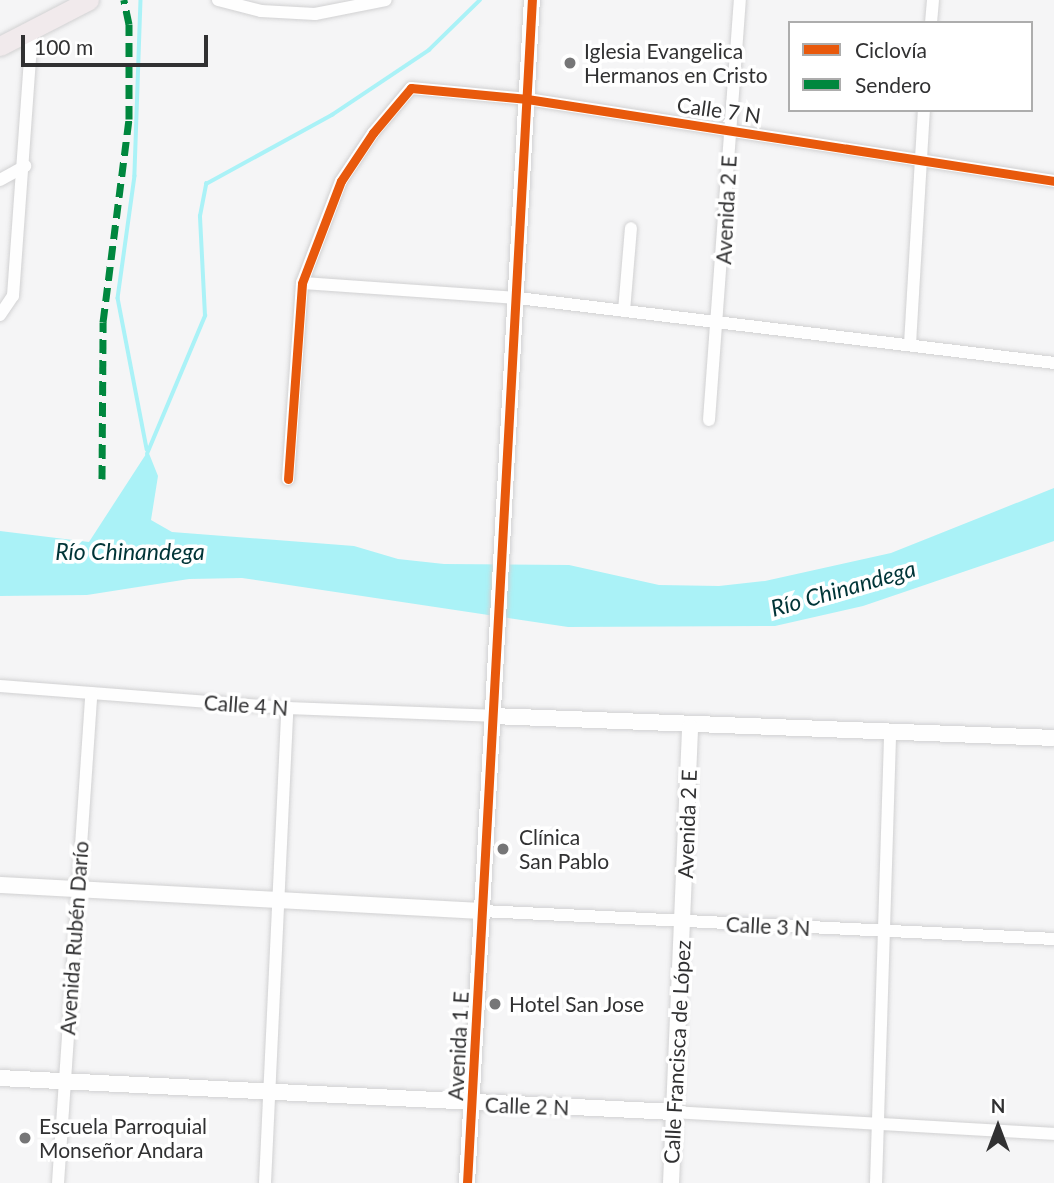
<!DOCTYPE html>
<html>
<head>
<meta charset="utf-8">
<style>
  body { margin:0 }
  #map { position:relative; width:1054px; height:1183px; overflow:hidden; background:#f5f5f6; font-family:Lato,sans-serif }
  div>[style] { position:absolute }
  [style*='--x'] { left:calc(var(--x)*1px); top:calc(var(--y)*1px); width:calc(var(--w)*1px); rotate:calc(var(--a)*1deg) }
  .water>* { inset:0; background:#aaf2f7 }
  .stream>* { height:3.5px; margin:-1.75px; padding:0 1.75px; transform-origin:1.75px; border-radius:1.75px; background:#aaf2f7 }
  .roads { filter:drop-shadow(0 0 2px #d1d1d2) drop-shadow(0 0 2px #d1d1d2) }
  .minor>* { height:12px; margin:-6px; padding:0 6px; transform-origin:6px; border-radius:6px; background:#fefefe }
  .tertiary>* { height:16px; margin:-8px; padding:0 8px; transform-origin:8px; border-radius:8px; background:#fefefe }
  .primary>* { height:19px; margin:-9.5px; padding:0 9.5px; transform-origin:9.5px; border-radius:9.5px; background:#f1eaec }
  .quiet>* { height:7px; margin-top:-3.5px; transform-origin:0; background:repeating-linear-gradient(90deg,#00873e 0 14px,transparent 0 21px) }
  .cycleway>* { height:9px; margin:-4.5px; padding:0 4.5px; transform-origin:4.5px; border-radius:4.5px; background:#e8590c }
  .dots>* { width:19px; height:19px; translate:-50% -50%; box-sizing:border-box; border:4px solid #fff; border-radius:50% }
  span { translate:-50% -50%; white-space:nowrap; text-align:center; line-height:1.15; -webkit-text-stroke:7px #fff; paint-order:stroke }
  .poi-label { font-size:21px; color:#313132 }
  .left { translate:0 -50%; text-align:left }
  .street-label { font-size:21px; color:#313132 }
  .water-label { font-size:23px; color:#003437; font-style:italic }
  .legend { position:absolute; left:788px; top:21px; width:245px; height:91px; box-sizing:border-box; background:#fff; border:2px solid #adadad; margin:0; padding:9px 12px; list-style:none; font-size:21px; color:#313132 }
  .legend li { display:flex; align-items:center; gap:14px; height:35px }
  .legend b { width:35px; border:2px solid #adadad }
  .north { position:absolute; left:963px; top:1092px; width:70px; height:70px; -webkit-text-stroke:5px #fff; paint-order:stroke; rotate:0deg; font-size:19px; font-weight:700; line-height:28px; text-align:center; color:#313132 }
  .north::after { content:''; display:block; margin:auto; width:24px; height:32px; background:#313132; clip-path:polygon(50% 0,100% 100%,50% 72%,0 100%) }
  .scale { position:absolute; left:21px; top:35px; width:187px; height:32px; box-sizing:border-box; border:4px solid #313132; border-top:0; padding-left:9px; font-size:21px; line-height:24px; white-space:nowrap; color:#313132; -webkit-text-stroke:5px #fff; paint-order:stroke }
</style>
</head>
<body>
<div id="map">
  <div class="water">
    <i style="clip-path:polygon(148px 451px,158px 476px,151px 520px,172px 532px,354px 546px,398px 559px,444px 564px,569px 565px,659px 585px,719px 586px,765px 581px,891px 553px,1054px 488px,1054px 541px,863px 606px,775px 626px,568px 627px,242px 578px,189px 579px,87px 595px,0 596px,0 531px,89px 542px)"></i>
  </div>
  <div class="stream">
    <i style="--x:141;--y:0;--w:176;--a:92"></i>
    <i style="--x:135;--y:176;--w:123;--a:97.9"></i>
    <i style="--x:118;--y:298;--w:154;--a:79.1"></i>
    <i style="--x:147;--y:454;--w:150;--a:-67.2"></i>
    <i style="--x:205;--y:316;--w:100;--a:-92.9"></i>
    <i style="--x:200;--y:216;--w:33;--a:-79"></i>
    <i style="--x:206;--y:184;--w:144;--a:-28.7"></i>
    <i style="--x:332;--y:115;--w:117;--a:-33.8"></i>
    <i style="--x:429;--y:50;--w:71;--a:-44.4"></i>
  </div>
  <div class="roads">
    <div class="minor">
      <i style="--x:218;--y:0;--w:44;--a:14.3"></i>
      <i style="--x:261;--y:11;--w:54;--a:3.2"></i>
      <i style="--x:315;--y:14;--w:72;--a:-11.2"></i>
      <i style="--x:931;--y:23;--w:23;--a:-85"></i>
      <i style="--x:0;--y:180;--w:29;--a:-29"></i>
      <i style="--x:302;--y:283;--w:217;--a:4"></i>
      <i style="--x:518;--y:298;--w:540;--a:6.91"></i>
      <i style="--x:624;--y:311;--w:83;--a:-85.2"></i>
      <i style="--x:0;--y:315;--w:23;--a:-56"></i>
      <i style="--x:13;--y:296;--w:267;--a:-85.9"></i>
      <i style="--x:910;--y:344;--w:234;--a:-86.6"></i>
      <i style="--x:709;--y:420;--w:421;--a:-85.8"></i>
      <i style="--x:288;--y:479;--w:196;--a:-85.9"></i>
      <i style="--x:302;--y:283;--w:109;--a:-69.1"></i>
      <i style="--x:341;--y:181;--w:58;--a:-56.3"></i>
      <i style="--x:373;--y:133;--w:59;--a:-49.8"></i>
      <i style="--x:411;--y:88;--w:117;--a:5.4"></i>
      <i style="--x:527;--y:99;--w:533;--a:8.84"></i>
      <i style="--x:0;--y:686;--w:288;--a:4.4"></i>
      <i style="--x:287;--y:708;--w:205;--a:2.2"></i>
      <i style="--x:482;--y:911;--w:573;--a:2.8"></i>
      <i style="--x:674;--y:1112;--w:381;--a:3.3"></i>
      <i style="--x:58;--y:1183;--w:491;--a:-86.1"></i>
      <i style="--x:265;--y:1183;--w:476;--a:-87.3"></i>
      <i style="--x:876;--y:1183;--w:450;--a:-88.2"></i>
    </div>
    <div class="tertiary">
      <i style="--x:492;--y:716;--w:562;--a:2.24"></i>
      <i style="--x:0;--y:885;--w:483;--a:3.1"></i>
      <i style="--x:0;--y:1078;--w:675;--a:2.89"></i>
      <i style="--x:467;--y:1183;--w:1185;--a:-86.86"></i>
      <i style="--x:671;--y:1183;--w:456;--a:-87.6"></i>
    </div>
    <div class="primary">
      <i style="--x:0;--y:46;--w:100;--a:-27.3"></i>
    </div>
  </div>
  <div class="quiet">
    <i style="--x:102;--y:479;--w:157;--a:-89.6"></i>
    <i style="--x:103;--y:322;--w:205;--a:-82.7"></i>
    <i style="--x:129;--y:119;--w:95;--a:-90"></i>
    <i style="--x:129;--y:24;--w:25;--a:-102"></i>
  </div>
  <div class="cycleway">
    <i style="--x:288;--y:479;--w:196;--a:-85.9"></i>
    <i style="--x:302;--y:283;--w:109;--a:-69.1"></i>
    <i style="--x:341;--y:181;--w:58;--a:-56.3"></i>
    <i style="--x:373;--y:133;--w:59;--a:-49.8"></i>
    <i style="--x:411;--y:88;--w:117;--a:5.4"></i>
    <i style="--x:527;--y:99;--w:533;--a:8.84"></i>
    <i style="--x:467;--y:1183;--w:1185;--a:-86.86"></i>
  </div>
  <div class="dots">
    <i style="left:570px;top:63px;background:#767677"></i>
    <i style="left:503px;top:849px;background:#767677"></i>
    <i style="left:495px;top:1004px;background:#767677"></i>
    <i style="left:25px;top:1138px;background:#767677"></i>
  </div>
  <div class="poi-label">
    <span class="left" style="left:584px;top:63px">Iglesia Evangelica<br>Hermanos en Cristo</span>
    <span class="left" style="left:519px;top:849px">Clínica<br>San Pablo</span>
    <span class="left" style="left:509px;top:1004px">Hotel San Jose</span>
    <span class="left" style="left:39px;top:1138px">Escuela Parroquial<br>Monseñor Andara</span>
  </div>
  <div class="street-label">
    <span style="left:719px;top:110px;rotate:8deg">Calle 7 N</span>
    <span style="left:726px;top:210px;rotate:-87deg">Avenida 2 E</span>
    <span style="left:246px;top:705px;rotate:4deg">Calle 4 N</span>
    <span style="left:687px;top:824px;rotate:-88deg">Avenida 2 E</span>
    <span style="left:768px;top:926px;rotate:3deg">Calle 3 N</span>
    <span style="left:74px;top:938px;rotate:-86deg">Avenida Rubén Darío</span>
    <span style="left:458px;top:1046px;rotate:-87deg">Avenida 1 E</span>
    <span style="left:677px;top:1052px;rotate:-87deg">Calle Francisca de López</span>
    <span style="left:527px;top:1106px;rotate:2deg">Calle 2 N</span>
  </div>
  <div class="water-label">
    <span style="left:130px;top:551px">Río Chinandega</span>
    <span style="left:843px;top:588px;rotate:-16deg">Río Chinandega</span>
  </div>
  <ul class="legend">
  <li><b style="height:9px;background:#e8590c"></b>Ciclovía</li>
  <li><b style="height:9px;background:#00873e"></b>Sendero</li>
  </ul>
  <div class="north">N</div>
  <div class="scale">100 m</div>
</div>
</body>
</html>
